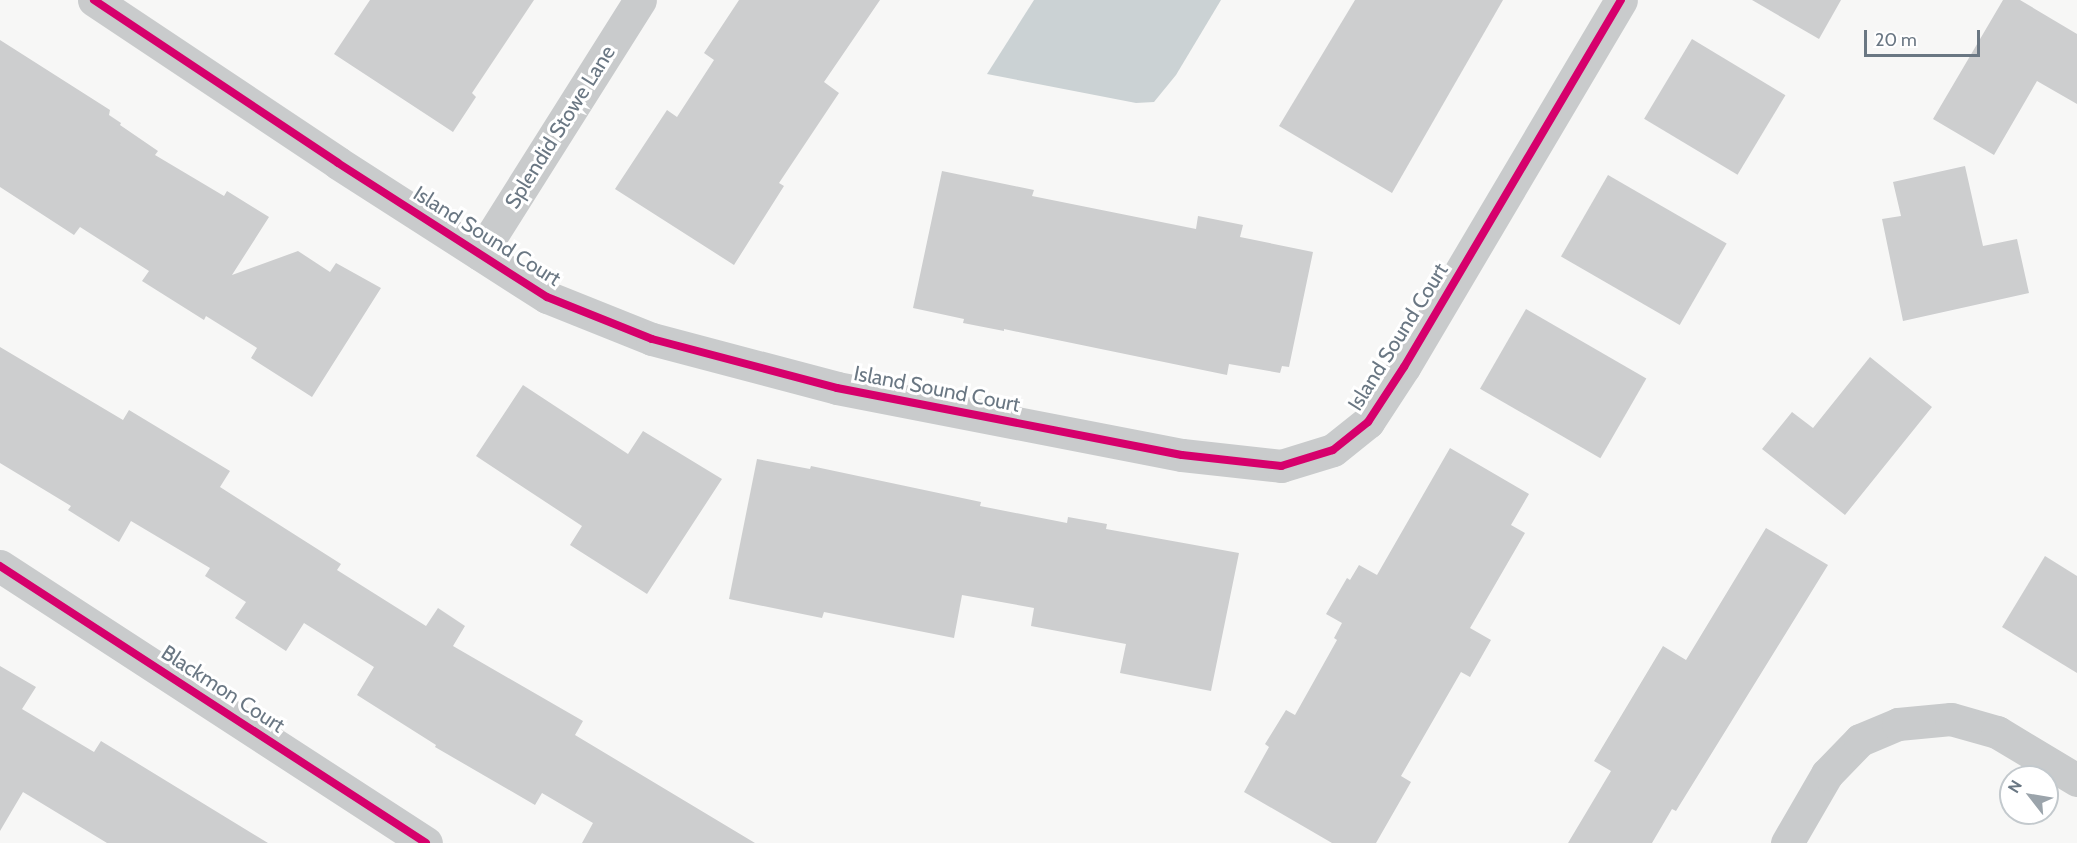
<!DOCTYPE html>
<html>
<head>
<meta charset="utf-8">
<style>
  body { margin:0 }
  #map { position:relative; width:2077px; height:843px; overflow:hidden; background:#f7f7f6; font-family:Cabin,sans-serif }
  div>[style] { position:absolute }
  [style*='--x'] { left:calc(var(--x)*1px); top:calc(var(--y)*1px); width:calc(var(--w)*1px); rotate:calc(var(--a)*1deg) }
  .water>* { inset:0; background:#cbd2d4 }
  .building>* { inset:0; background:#cdcecf; transform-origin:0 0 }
  .street>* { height:33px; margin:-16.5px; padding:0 16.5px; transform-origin:16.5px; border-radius:16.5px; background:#c9cbcc }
  .cycleway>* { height:8px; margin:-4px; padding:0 4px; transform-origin:4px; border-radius:4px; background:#d6006c }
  span { translate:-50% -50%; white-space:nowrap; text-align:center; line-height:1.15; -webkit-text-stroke:6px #fff; paint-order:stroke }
  .street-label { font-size:21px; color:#6a7783 }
  .north { position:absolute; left:1999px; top:765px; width:60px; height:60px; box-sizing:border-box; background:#fff; border:2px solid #c3c9cd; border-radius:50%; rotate:301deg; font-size:16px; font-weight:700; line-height:24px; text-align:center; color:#6a7783 }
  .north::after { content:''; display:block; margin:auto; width:21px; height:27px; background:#9ba4ab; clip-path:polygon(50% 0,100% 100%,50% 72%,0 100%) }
  .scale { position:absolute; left:1864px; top:30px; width:116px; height:27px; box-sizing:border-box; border:3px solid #6a7783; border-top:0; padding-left:8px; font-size:18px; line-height:21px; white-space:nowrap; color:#6a7783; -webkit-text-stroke:4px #fff; paint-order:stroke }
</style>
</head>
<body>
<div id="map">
  <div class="water">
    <i style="clip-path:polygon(1034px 0,1221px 0,1176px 75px,1154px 102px,1136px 103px,987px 74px)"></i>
  </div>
  <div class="building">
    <i style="clip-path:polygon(370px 0,534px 0,472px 93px,476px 97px,453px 132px,334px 54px)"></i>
    <i style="clip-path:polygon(739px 0,880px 0,824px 82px,839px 93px,779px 183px,784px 186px,734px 265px,615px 189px,667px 110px,677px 117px,714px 60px,704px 53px)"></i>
    <i style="clip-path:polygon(1355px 0,1503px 0,1392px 193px,1279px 126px)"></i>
    <i style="clip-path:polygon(1752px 0,1841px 0,1819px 39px)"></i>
    <i style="clip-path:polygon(2003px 0,2020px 0,2077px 34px,2077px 104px,2037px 81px,1994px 155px,1933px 119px)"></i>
    <i style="left:1692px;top:39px;width:109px;height:93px;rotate:31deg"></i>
    <i style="clip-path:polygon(0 40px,110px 110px,109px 115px,121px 123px,120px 125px,158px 151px,155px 155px,224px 196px,227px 191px,269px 217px,232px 275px,298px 251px,330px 272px,336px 263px,381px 288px,312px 397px,251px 358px,257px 348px,206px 316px,204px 320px,142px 281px,149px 271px,80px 227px,74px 235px,0 187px)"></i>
    <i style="clip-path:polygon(1965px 166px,1983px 246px,2017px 239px,2029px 293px,1903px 321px,1882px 219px,1901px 216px,1893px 182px)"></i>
    <i style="clip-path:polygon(942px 171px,1034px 190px,1032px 196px,1196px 229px,1198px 216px,1243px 225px,1240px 237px,1313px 252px,1289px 367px,1282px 366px,1280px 373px,1229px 364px,1227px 375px,1004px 329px,1004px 331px,963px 323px,964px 319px,913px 308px)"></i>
    <i style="left:1608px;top:175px;width:137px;height:94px;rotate:30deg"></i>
    <i style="left:1526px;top:309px;width:139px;height:92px;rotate:30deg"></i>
    <i style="clip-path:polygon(0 347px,123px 420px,129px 410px,230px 471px,220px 487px,341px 564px,337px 570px,426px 626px,438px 608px,465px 626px,453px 646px,583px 721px,575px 735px,755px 843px,582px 843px,593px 823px,542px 793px,535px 805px,435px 747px,436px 745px,357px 695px,374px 667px,304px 623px,286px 651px,235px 618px,246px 602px,205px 576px,210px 568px,131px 521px,119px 542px,68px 510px,71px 506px,0 463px)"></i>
    <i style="clip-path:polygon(1870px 357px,1932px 407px,1845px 515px,1762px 449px,1792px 412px,1813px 428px)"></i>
    <i style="clip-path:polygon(523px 385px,628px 454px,643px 431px,722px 479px,647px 594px,570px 545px,582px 526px,476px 456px)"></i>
    <i style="clip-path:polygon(1450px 448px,1529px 494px,1511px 525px,1525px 533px,1470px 628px,1491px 640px,1470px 677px,1461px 672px,1401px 776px,1411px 782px,1376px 843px,1332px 843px,1244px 792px,1269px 747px,1265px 744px,1286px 710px,1295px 715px,1337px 640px,1334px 638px,1342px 623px,1326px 614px,1347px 578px,1350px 580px,1359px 565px,1377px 575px)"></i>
    <i style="clip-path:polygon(757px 459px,810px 469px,811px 466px,981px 502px,980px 506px,1067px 523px,1068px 517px,1107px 524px,1106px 529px,1239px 553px,1211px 691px,1120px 673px,1126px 644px,1031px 626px,1034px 608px,962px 595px,954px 638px,824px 612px,822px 618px,729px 599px)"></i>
    <i style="clip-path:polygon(1766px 528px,1828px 565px,1676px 811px,1672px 809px,1652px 843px,1568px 843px,1611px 771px,1594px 761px,1663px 646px,1686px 660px)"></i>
    <i style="clip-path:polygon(2045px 556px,2077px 576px,2077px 673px,2002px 627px)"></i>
    <i style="clip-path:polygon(0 666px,36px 687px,22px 709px,94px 752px,101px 741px,268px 843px,107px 843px,23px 792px,0 831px)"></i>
  </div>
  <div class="street">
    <i style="--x:94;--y:0;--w:293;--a:33.7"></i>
    <i style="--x:338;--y:163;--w:248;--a:32.7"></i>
    <i style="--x:547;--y:297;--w:113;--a:21.8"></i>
    <i style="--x:652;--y:339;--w:191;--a:14.8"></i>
    <i style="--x:837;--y:388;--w:351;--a:11"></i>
    <i style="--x:1182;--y:455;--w:100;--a:6.3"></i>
    <i style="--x:1281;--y:466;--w:54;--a:-17.1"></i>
    <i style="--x:1333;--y:450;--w:45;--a:-38.7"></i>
    <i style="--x:1368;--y:422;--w:66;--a:-56.8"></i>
    <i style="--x:1404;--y:367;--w:426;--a:-59.4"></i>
    <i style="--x:480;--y:254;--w:300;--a:-57.8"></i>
    <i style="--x:0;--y:566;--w:508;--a:33.03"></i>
    <i style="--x:1787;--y:843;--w:80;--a:-59.9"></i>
    <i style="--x:1827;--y:774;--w:47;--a:-45.9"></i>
    <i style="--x:1860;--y:740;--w:41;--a:-22.8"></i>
    <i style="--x:1898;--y:724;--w:53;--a:-5.4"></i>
    <i style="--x:1951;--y:719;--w:48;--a:15.8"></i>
    <i style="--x:1997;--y:732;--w:93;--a:31"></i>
  </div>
  <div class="cycleway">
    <i style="--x:94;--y:0;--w:293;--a:33.7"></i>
    <i style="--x:338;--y:163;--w:248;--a:32.7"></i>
    <i style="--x:547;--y:297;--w:113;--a:21.8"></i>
    <i style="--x:652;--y:339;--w:191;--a:14.8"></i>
    <i style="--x:837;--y:388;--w:351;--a:11"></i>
    <i style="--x:1182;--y:455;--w:100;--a:6.3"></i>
    <i style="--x:1281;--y:466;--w:54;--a:-17.1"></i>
    <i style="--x:1333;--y:450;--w:45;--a:-38.7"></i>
    <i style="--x:1368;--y:422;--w:66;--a:-56.8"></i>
    <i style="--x:1404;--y:367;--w:426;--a:-59.4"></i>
    <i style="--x:0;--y:566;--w:508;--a:33.03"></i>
  </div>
  <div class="street-label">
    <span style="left:560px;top:127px;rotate:-58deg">Splendid Stowe Lane</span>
    <span style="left:487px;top:236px;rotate:32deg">Island Sound Court</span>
    <span style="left:1398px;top:337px;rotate:-58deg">Island Sound Court</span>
    <span style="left:937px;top:389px;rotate:11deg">Island Sound Court</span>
    <span style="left:223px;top:689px;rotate:33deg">Blackmon Court</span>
  </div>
  <div class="north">N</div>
  <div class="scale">20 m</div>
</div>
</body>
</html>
